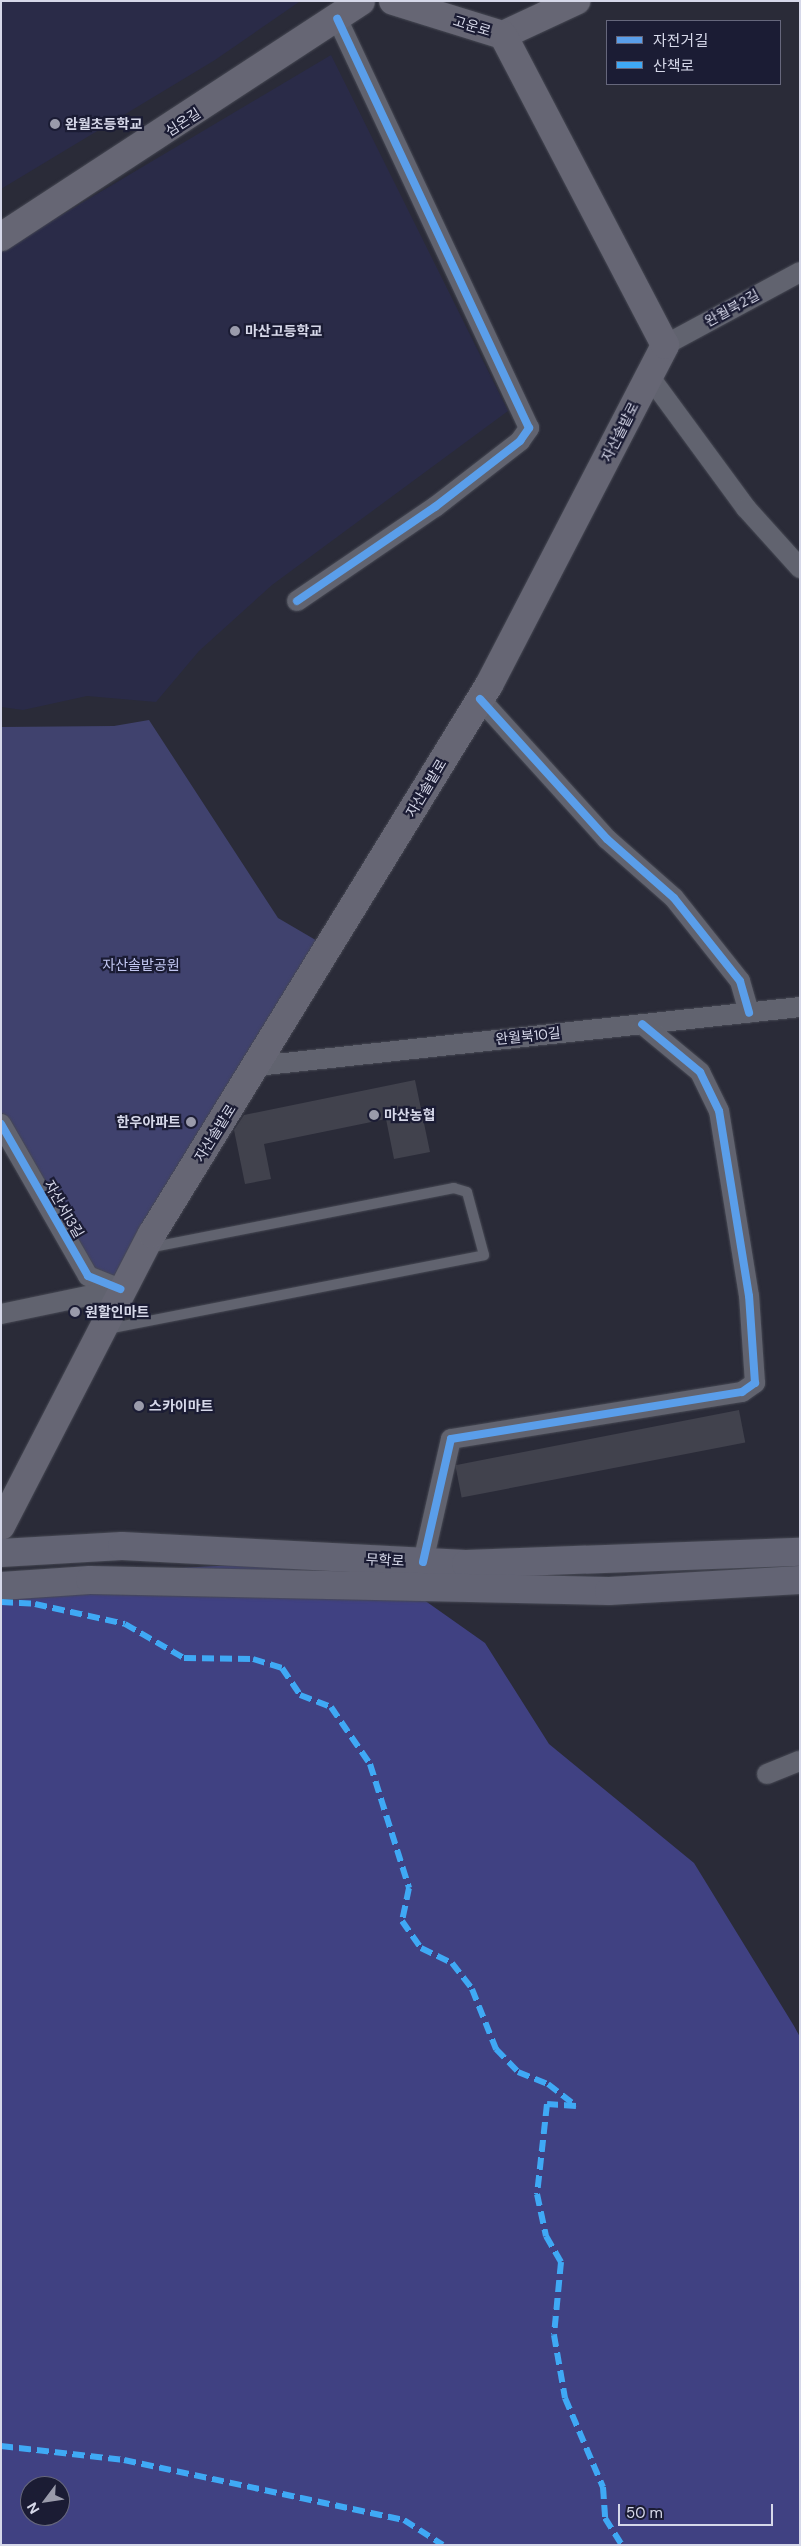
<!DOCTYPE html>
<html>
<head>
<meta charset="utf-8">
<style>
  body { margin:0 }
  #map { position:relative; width:801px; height:2546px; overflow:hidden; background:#2a2b38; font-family:"DM Sans","Noto Sans KR",sans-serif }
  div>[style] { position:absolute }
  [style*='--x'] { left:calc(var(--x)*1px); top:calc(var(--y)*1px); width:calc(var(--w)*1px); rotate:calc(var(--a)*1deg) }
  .built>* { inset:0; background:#2a2b48 }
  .green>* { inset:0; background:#40426e }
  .forest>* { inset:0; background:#404182 }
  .building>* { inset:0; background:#41424d; transform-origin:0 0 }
  .roads { filter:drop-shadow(0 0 1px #464853) drop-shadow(0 0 1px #464853) }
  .service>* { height:10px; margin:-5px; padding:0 5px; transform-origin:5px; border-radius:5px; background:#61636f }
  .minor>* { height:20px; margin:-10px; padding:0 10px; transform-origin:10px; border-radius:10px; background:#61636f }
  .secondary>* { height:28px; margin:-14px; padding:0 14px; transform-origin:14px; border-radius:14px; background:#666674 }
  .primary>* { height:28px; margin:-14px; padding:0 14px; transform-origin:14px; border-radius:14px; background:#636474 }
  .quiet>* { height:6px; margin-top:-3px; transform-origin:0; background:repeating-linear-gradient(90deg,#3fa9f5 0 12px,transparent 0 18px) }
  .cycleway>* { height:8px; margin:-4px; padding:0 4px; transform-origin:4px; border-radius:4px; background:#5a9eea }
  .dots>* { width:14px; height:14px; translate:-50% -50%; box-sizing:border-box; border:2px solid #1b1c34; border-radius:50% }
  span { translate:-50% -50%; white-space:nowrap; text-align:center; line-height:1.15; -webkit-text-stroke:4.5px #1b1c34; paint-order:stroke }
  .street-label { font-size:14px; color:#d6d8e9 }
  .poi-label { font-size:14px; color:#d6d8e9; font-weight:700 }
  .left { translate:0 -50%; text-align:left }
  .right { translate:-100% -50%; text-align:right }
  .park-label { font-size:14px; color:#c2c7f1 }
  .frame { position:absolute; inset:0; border:2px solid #d6d8e9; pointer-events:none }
  .legend { position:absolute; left:606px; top:20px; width:175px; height:65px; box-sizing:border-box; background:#1b1c34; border:1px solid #66677c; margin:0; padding:6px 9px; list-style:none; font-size:15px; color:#d6d8e9 }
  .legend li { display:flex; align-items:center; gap:10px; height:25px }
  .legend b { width:25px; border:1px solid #66677c }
  .north { position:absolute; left:20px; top:2476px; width:50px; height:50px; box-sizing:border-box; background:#1b1c34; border:1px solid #66677c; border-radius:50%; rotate:239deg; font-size:14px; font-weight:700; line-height:20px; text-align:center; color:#d6d8e9 }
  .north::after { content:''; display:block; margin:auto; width:18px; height:22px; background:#9a9bab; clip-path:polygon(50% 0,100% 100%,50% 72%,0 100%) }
  .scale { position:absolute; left:618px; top:2504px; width:155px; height:22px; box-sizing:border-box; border:2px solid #d6d8e9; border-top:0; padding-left:6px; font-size:15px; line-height:18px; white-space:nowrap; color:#d6d8e9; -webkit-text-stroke:4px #1b1c34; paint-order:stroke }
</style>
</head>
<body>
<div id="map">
  <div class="built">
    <i style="clip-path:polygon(1px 1px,298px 1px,299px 2px,215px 60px,1px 189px)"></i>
    <i style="clip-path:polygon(331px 55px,508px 411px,272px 585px,199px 651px,156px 702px,87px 696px,23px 710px,1px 707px,1px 251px)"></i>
  </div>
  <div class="green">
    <i style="clip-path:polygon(149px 720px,278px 918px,319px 942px,114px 1279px,92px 1271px,1px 1111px,1px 727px,114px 726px)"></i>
  </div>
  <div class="forest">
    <i style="clip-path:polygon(evenodd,273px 1563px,400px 1583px,485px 1643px,549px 1744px,694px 1863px,794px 2026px,800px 2037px,800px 2545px,1px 2545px,1px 1586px,120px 1571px,273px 1563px,30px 2486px,60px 2486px,60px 2516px,30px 2516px,30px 2486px)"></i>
  </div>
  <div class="building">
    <i style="clip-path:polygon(415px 1080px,430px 1152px,394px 1159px,386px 1119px,264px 1144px,271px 1179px,245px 1184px,234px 1130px,244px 1115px)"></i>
    <i style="left:739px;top:1410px;width:33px;height:289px;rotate:79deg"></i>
  </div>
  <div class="roads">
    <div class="service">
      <i style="--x:108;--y:1329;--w:383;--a:-11.1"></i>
      <i style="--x:484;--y:1255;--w:65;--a:-105.1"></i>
      <i style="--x:467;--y:1192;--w:14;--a:-163"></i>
      <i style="--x:454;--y:1188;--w:311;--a:168.9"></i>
    </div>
    <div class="minor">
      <i style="--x:665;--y:345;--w:153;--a:-28.4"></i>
      <i style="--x:649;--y:376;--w:164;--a:53.7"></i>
      <i style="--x:746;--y:508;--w:81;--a:48"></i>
      <i style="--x:297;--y:601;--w:167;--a:-34.3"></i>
      <i style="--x:435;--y:507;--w:108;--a:-37.8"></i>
      <i style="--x:520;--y:441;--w:16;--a:-55"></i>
      <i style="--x:529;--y:428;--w:452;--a:-115.1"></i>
      <i style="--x:480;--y:699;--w:189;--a:47.8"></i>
      <i style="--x:607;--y:839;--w:89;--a:41.4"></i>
      <i style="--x:674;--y:898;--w:106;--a:51.5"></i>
      <i style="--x:740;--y:981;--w:33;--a:74"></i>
      <i style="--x:257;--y:1066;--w:546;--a:-6.2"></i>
      <i style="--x:1;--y:1124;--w:175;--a:60.2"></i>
      <i style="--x:88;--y:1276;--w:35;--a:22"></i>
      <i style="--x:1;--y:1314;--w:123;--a:-11.8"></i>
      <i style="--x:423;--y:1562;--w:126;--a:-77.2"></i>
      <i style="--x:451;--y:1439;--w:295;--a:-9.2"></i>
      <i style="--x:742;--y:1392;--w:16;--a:-35"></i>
      <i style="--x:755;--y:1383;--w:87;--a:-93.9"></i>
      <i style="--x:749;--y:1296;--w:187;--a:-99.2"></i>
      <i style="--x:719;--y:1111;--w:43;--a:-116"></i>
      <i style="--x:700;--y:1072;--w:75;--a:-140.4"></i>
      <i style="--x:767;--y:1774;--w:35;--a:-22"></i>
    </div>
    <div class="secondary">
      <i style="--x:393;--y:1;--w:115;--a:17.2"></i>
      <i style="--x:503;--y:35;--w:81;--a:-25"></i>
      <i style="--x:1;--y:237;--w:430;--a:-33.2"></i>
      <i style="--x:1;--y:1526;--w:329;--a:-62.7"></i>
      <i style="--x:152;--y:1234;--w:644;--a:-58.46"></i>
      <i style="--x:489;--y:685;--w:383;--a:-62.6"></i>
      <i style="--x:665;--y:345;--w:350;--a:-117.6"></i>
    </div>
    <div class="primary">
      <i style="--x:1;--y:1553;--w:121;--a:-3.3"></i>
      <i style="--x:122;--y:1546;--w:344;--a:3"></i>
      <i style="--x:466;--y:1564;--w:334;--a:-2.1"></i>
      <i style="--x:1;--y:1586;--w:89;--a:-3.9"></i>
      <i style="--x:90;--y:1580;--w:519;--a:1.21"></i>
      <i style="--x:609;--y:1591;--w:191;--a:-3.3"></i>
    </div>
  </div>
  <div class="quiet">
    <i style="--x:1;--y:1602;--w:34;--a:3"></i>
    <i style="--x:35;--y:1604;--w:92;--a:12.5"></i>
    <i style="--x:125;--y:1624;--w:68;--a:30"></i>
    <i style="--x:184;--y:1658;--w:69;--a:0.8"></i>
    <i style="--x:253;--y:1659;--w:30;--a:17"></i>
    <i style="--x:282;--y:1668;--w:32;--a:56"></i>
    <i style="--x:300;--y:1695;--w:33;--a:21"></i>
    <i style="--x:331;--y:1707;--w:69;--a:55.6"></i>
    <i style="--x:370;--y:1764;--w:130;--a:72.5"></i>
    <i style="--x:409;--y:1888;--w:34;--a:102"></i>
    <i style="--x:402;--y:1921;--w:33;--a:55"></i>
    <i style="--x:421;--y:1948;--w:34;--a:26"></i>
    <i style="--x:452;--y:1963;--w:33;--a:52"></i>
    <i style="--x:472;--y:1989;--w:65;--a:68.2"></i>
    <i style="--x:496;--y:2049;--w:32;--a:46"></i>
    <i style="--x:518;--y:2072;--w:32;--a:22"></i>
    <i style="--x:548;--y:2084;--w:36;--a:38"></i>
    <i style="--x:576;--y:2106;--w:29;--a:-176"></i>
    <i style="--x:547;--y:2104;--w:91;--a:96.3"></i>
    <i style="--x:537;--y:2194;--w:43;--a:77.9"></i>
    <i style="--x:546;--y:2236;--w:30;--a:60"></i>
    <i style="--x:561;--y:2262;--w:73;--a:95.5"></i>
    <i style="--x:554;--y:2335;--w:64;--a:80.1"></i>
    <i style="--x:565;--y:2398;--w:97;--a:66.9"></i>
    <i style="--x:603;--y:2487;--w:31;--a:86"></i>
    <i style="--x:605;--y:2518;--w:32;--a:58"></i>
    <i style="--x:1;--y:2446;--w:124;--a:6.5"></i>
    <i style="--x:124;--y:2460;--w:286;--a:12.1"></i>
    <i style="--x:404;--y:2520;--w:46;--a:32.7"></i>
  </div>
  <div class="cycleway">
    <i style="--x:297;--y:601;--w:167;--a:-34.3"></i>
    <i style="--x:435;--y:507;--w:108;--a:-37.8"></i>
    <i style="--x:520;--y:441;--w:16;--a:-55"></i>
    <i style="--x:529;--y:428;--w:452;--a:-115.1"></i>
    <i style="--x:480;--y:699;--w:189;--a:47.8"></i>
    <i style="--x:607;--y:839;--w:89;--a:41.4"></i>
    <i style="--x:674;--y:898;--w:106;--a:51.5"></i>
    <i style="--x:740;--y:981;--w:33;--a:74"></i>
    <i style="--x:1;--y:1124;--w:175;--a:60.2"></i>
    <i style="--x:88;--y:1276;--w:35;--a:22"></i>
    <i style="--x:423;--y:1562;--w:126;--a:-77.2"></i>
    <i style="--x:451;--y:1439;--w:295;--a:-9.2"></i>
    <i style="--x:742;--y:1392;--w:16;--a:-35"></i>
    <i style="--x:755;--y:1383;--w:87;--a:-93.9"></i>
    <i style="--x:749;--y:1296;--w:187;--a:-99.2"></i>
    <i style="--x:719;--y:1111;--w:43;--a:-116"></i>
    <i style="--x:700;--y:1072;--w:75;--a:-140.4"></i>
  </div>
  <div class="dots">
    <i style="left:55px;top:124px;background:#9a9bab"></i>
    <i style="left:235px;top:331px;background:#9a9bab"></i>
    <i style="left:374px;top:1115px;background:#9a9bab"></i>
    <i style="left:191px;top:1122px;background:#9a9bab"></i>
    <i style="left:75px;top:1312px;background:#9a9bab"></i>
    <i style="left:139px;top:1406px;background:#9a9bab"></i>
  </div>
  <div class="street-label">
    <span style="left:472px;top:26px;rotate:17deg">고운로</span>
    <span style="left:183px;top:122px;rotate:-33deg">심온길</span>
    <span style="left:732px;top:308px;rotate:-29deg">완월북2길</span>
    <span style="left:620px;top:432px;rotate:-63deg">자산솔밭로</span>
    <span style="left:426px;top:788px;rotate:-59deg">자산솔밭로</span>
    <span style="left:528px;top:1036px;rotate:-6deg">완월북10길</span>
    <span style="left:215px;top:1133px;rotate:-58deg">자산솔밭로</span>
    <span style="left:64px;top:1209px;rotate:60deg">자산서13길</span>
    <span style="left:385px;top:1560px;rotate:3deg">무학로</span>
  </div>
  <div class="poi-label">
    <span class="left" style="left:65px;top:124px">완월초등학교</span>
    <span class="left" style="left:245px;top:331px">마산고등학교</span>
    <span class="left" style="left:384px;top:1115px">마산농협</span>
    <span class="right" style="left:181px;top:1122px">한우아파트</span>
    <span class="left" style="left:85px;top:1312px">원할인마트</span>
    <span class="left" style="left:149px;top:1406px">스카이마트</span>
  </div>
  <div class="park-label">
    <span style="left:141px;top:965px">자산솔밭공원</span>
  </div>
  <div class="frame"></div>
  <ul class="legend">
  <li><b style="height:6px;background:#5a9eea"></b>자전거길</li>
  <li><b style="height:6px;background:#3fa9f5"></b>산책로</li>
  </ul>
  <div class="north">N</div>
  <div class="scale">50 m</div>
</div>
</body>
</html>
